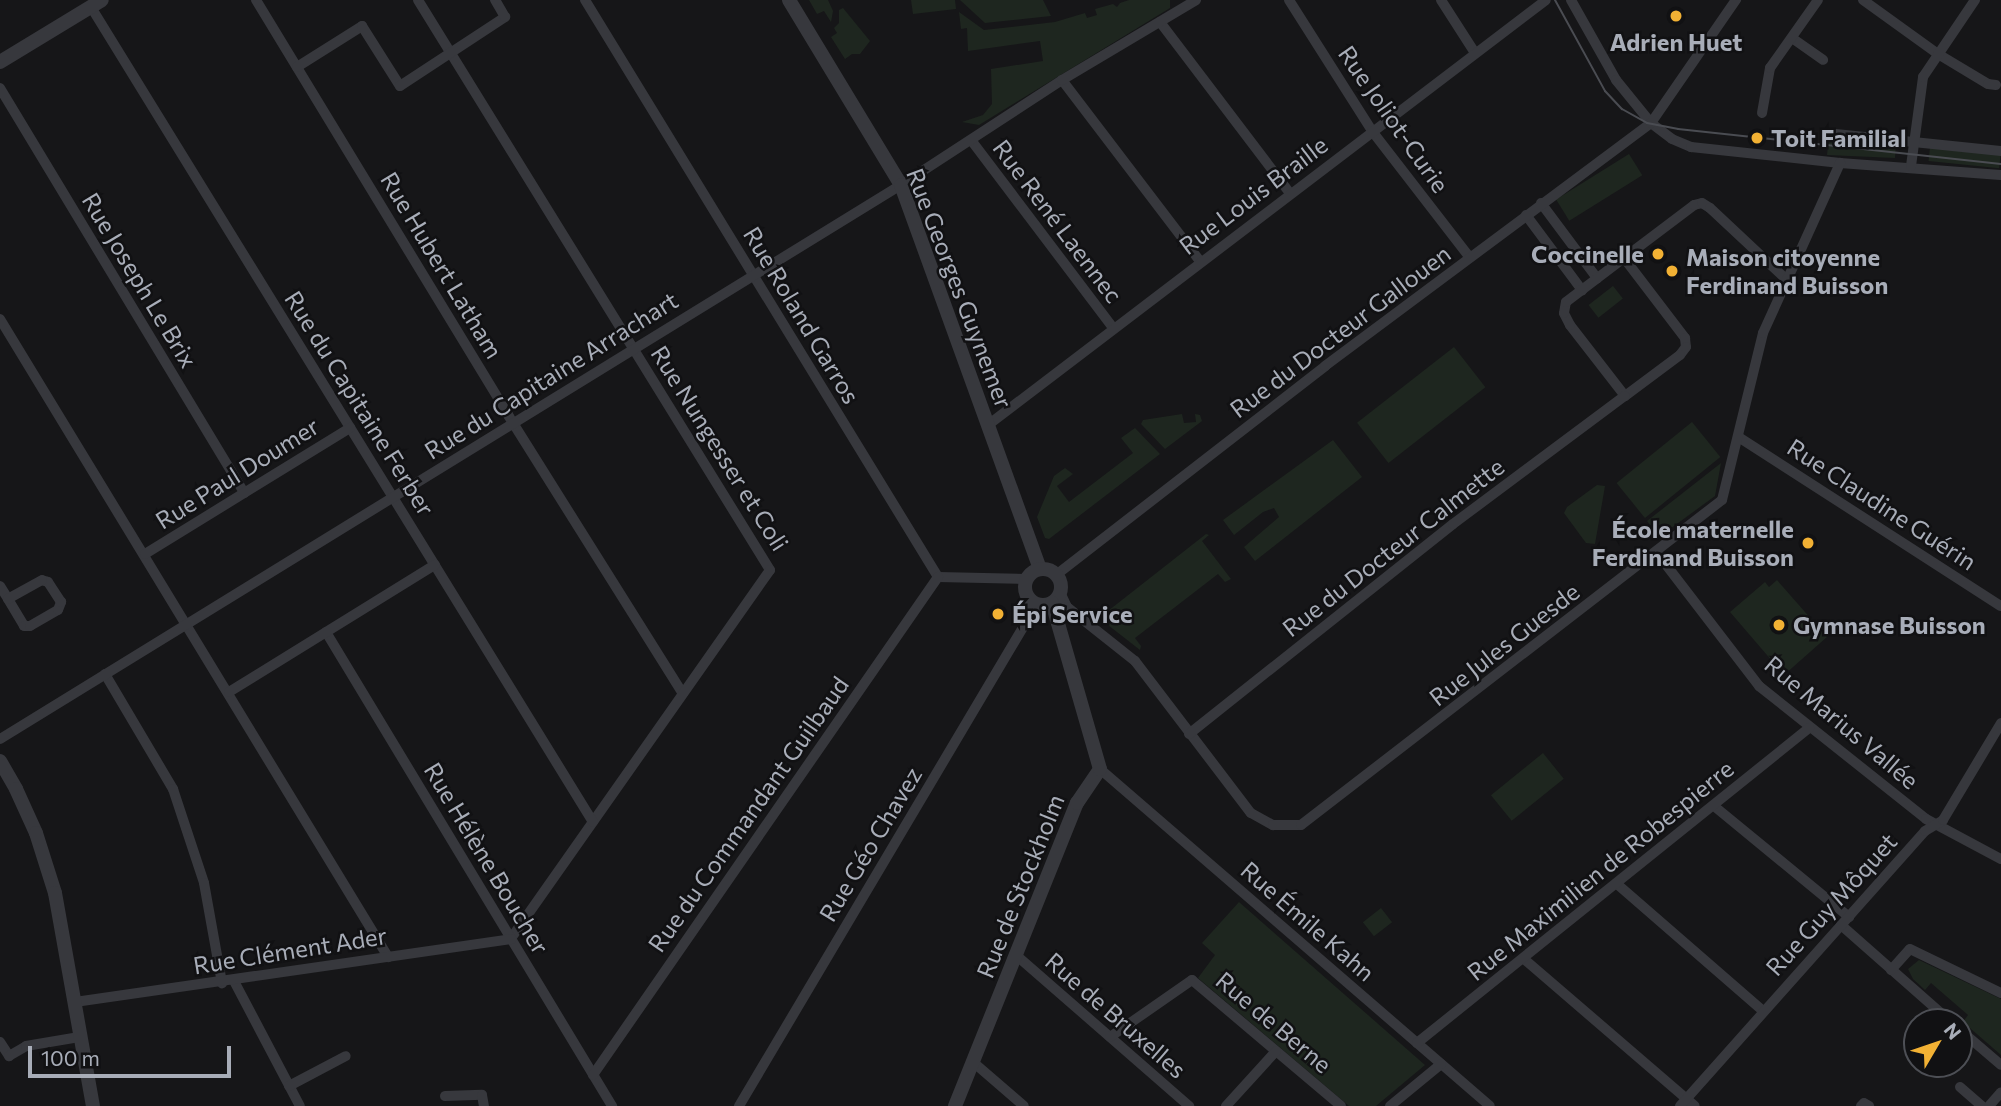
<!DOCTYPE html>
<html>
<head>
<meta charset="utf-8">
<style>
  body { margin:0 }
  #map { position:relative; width:2001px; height:1106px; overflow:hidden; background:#161618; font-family:Commissioner,sans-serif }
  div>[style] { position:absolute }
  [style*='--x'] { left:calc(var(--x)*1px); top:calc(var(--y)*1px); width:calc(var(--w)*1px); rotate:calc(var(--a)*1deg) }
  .green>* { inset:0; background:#1e261f; transform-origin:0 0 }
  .minor>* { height:10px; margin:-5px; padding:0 5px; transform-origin:5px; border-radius:5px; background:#37383d }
  .tertiary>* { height:14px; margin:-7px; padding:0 7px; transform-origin:7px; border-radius:7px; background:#37383d }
  .tertiary>.ring { margin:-7px; padding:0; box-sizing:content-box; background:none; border:14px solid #37383d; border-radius:50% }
  .tram>* { height:2px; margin:-1px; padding:0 1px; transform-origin:1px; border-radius:1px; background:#4a4c52 }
  .dots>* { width:19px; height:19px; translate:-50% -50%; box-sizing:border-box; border:4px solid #111113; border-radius:50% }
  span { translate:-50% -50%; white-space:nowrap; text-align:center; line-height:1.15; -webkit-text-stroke:5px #111113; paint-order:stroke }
  .poi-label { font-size:24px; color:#a8adb8; font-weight:700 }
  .left { translate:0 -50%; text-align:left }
  .right { translate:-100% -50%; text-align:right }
  .street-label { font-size:24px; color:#a8adb8 }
  .north { position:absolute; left:1903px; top:1008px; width:70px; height:70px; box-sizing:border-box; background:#111113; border:2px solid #4d4f55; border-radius:50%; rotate:51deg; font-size:19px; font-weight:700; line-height:28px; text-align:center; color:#a8adb8 }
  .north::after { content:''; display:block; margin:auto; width:24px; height:32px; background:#f2b134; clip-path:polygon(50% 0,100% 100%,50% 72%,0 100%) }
  .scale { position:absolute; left:28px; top:1046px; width:203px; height:32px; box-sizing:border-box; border:4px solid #a8adb8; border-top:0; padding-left:9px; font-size:21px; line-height:24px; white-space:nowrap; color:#a8adb8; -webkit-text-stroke:5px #111113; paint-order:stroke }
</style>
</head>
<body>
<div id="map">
  <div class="green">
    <i style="clip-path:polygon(809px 0,828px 0,833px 11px,831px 22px,824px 11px,817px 14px)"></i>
    <i style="clip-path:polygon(911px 0,955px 0,956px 9px,913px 14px)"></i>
    <i style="clip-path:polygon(960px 0,1043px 0,1051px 16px,985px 23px)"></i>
    <i style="clip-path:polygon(1129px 0,1170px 0,1170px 8px,979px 125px,962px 122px,983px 115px,992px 104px,991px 69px,1043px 61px,1040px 41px,968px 51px,967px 28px,961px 29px,959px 12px,984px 30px,1055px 22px,1085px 13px,1087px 18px,1097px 15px,1095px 9px,1113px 4px,1117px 7px,1120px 3px)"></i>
    <i style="clip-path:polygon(843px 8px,870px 41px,860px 54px,852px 54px,845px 59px,831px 37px,837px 33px,834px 28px,839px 23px,839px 10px)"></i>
    <i style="clip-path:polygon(1829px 137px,1896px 144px,1895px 158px,1827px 155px)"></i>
    <i style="left:1930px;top:147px;width:71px;height:14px;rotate:6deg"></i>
    <i style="left:1629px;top:154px;width:25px;height:86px;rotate:58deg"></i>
    <i style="left:1613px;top:286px;width:16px;height:31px;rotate:52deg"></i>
    <i style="left:1454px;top:347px;width:51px;height:123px;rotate:52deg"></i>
    <i style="clip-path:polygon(1182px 414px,1184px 423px,1196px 422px,1195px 414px,1200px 415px,1202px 421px,1165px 449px,1141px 424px,1143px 420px)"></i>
    <i style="left:1692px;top:422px;width:45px;height:97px;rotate:51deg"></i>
    <i style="clip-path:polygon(1135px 428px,1160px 454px,1049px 539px,1045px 538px,1037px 517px,1054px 476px,1065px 468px,1073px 474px,1057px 486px,1069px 502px,1133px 453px,1121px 438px)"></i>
    <i style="clip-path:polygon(1333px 440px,1362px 477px,1255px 561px,1244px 547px,1279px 517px,1274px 508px,1263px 512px,1234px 535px,1223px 520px)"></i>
    <i style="clip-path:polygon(1721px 463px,1715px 496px,1659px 537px,1647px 521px)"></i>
    <i style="clip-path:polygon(1597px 485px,1605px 486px,1595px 544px,1586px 543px,1564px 513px,1567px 507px)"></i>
    <i style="clip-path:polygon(1206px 534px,1209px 535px,1202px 541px,1231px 579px,1225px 582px,1218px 574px,1135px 638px,1141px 646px,1140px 650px,1099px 618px)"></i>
    <i style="clip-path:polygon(1777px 580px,1827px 637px,1784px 675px,1730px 612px,1765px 582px,1769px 587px)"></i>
    <i style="left:1543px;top:753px;width:33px;height:67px;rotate:51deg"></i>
    <i style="clip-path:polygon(1239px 902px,1425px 1065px,1376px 1106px,1349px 1106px,1198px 978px,1215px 955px,1202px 943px)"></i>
    <i style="left:1381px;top:908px;width:18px;height:23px;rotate:52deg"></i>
    <i style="clip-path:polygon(1919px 960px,2001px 999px,2001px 1055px,1963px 1022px,1968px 1015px,1931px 983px,1925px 990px,1913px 979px,1908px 969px)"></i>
  </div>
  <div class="minor">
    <i style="--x:256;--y:0;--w:486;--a:58.7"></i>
    <i style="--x:508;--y:415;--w:329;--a:57.9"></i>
    <i style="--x:418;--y:0;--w:670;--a:58.3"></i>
    <i style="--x:770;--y:570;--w:451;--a:125.1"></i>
    <i style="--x:585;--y:0;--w:676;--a:58.54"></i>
    <i style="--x:938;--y:577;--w:88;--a:1.3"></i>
    <i style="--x:1289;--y:0;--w:155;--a:57.6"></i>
    <i style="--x:1372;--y:131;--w:160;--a:52.3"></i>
    <i style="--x:1441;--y:0;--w:63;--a:57.3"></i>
    <i style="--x:1571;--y:0;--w:92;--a:60.6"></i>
    <i style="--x:1616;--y:80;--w:55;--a:50.9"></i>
    <i style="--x:1651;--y:123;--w:26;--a:37"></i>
    <i style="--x:1672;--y:139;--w:21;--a:23"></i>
    <i style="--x:1691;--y:147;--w:150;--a:6.1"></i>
    <i style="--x:1840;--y:163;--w:161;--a:4.3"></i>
    <i style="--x:1863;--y:0;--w:92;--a:35.8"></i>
    <i style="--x:1938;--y:54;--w:58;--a:31"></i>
    <i style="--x:1988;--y:84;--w:8;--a:7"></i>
    <i style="--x:91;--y:7;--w:957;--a:58.37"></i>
    <i style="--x:1160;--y:22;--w:215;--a:52.8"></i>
    <i style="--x:1792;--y:38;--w:38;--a:35"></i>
    <i style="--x:297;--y:67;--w:77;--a:-32.2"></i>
    <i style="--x:362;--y:26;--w:71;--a:57.7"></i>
    <i style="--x:400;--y:86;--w:126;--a:-33.3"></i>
    <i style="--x:505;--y:17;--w:20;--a:-120"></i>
    <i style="--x:1062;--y:80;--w:228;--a:52.7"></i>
    <i style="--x:0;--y:88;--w:473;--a:58.9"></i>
    <i style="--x:1762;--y:113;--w:46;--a:-79.9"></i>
    <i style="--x:1770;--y:68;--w:83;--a:-54.8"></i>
    <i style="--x:1826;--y:133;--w:176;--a:5.9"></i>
    <i style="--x:971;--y:140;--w:236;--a:52.9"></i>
    <i style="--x:1911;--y:166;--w:90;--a:-82.3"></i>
    <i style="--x:1923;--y:77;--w:93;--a:-56"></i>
    <i style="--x:1541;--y:203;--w:94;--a:53.3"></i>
    <i style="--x:1526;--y:215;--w:94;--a:53.3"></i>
    <i style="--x:1624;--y:258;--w:101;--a:52.7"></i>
    <i style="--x:1685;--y:338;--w:9;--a:84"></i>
    <i style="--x:1686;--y:347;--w:10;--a:127"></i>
    <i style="--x:1680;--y:355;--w:69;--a:143.3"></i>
    <i style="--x:1625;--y:396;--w:90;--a:-127.8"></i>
    <i style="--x:1570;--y:325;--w:13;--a:-117"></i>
    <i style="--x:1564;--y:313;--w:11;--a:-80"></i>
    <i style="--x:1566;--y:302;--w:73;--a:-37.2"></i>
    <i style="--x:1624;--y:258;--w:88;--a:-37.1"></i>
    <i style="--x:1694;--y:205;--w:8;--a:-14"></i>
    <i style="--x:1702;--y:203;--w:9;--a:32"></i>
    <i style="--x:1710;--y:208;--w:104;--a:43.1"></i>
    <i style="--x:0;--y:319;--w:747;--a:58.69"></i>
    <i style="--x:988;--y:425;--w:701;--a:-37.29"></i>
    <i style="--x:1740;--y:438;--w:310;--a:32.8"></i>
    <i style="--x:1657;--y:553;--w:168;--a:52.5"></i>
    <i style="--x:1759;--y:686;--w:213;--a:38.5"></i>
    <i style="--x:1926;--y:819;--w:85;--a:28.1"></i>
    <i style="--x:145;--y:554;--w:241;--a:-31.6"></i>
    <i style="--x:1056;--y:575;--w:341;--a:-37.8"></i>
    <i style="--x:1325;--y:366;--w:407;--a:-36.7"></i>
    <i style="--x:1651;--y:123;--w:150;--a:-55.4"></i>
    <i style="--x:0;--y:586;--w:15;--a:58"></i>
    <i style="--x:8;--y:599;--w:31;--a:59"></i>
    <i style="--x:24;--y:626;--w:6;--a:0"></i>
    <i style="--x:30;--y:626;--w:32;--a:-30"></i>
    <i style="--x:58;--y:610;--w:9;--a:-69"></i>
    <i style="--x:61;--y:602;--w:24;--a:-123"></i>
    <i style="--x:48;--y:582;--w:6;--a:-162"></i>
    <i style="--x:42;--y:580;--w:39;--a:151"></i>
    <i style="--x:1060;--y:592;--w:17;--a:65"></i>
    <i style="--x:1067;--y:607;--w:87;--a:38.5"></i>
    <i style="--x:1135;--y:661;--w:191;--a:52.7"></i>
    <i style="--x:1251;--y:813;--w:25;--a:29"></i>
    <i style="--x:1273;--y:825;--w:28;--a:0"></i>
    <i style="--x:1301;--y:825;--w:532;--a:-37.67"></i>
    <i style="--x:1722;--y:500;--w:172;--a:-76.2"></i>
    <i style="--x:1763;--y:333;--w:187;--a:-65.6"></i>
    <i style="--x:326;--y:632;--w:554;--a:58.89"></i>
    <i style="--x:105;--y:674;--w:134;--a:59.4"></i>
    <i style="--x:173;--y:789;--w:99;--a:71.7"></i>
    <i style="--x:204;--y:883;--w:102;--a:79.8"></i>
    <i style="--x:229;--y:692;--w:242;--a:-31.7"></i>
    <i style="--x:1189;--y:734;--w:337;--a:-38.5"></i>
    <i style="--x:1453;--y:524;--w:214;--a:-36.7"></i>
    <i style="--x:0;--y:739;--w:1058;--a:-31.59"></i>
    <i style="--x:901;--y:185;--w:192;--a:-33.1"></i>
    <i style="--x:1062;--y:80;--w:156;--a:-30.8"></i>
    <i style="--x:1100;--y:769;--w:515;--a:40.83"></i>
    <i style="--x:1714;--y:806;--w:175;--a:39.4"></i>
    <i style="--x:1617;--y:884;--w:194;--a:41"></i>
    <i style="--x:1841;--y:925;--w:147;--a:41.4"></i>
    <i style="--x:1016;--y:955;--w:230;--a:41.1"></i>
    <i style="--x:1524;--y:959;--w:225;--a:40.7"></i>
    <i style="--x:1891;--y:970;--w:28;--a:-48"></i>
    <i style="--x:1910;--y:949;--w:101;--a:25.8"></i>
    <i style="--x:234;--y:981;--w:141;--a:62.2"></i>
    <i style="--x:75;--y:1002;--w:441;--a:-8.2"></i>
    <i style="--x:1959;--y:1029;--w:55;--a:40.6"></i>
    <i style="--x:1110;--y:1037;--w:100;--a:-34.8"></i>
    <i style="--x:1192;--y:980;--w:195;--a:40.2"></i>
    <i style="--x:0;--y:1042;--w:17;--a:57"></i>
    <i style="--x:9;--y:1056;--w:20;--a:-30"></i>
    <i style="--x:26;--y:1046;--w:54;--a:-9.6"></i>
    <i style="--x:1417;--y:1043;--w:503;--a:-38.78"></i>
    <i style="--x:973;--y:1062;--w:67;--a:40.8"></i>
    <i style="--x:593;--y:1075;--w:606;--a:-55.29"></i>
    <i style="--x:289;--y:1086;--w:64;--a:-27.8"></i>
    <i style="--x:1960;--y:1087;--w:29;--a:41"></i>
    <i style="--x:445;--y:1096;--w:37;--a:-2"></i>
    <i style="--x:482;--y:1095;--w:11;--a:80"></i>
    <i style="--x:739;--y:1106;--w:560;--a:-59.32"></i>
    <i style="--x:1025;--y:624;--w:23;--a:-67"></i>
    <i style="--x:1226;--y:1106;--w:74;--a:-47.7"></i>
    <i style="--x:1390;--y:1106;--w:66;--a:-39.5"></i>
    <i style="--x:1680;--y:1106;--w:368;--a:-48.3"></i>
    <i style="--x:1925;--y:831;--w:21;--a:-31"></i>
    <i style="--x:1943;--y:820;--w:113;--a:-59.1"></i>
    <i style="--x:1861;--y:1106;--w:4;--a:-45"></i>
    <i style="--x:1864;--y:1103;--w:6;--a:31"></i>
    <i style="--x:1989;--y:1106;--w:18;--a:-49"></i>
  </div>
  <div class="tertiary">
    <i style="--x:789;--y:0;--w:216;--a:58.8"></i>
    <i style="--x:901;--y:185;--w:408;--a:70.1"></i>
    <i style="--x:0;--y:62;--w:119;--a:-31.3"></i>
    <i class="ring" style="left:1025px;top:569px;width:22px;height:22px"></i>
    <i style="--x:0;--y:761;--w:32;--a:60"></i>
    <i style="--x:16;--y:789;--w:48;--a:65.6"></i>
    <i style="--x:36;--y:833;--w:63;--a:72.4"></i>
    <i style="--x:55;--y:893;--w:216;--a:79.9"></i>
    <i style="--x:955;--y:1106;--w:327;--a:-68.1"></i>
    <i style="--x:1077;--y:803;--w:41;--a:-55.9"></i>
    <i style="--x:1100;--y:769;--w:173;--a:-106.1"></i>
  </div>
  <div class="tram">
    <i style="--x:1555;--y:0;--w:104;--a:61.2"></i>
    <i style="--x:1605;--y:91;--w:25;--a:47"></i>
    <i style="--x:1622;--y:109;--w:29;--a:29"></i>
    <i style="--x:1647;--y:123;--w:32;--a:11"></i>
    <i style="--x:1678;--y:129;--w:325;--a:6.2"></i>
  </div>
  <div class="dots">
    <i style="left:1676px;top:16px;background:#f2b134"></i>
    <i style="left:1757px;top:138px;background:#f2b134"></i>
    <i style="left:1658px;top:254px;background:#f2b134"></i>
    <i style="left:1672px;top:271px;background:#f2b134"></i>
    <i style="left:1808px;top:543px;background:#f2b134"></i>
    <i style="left:998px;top:614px;background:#f2b134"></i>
    <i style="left:1779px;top:625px;background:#f2b134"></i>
  </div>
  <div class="poi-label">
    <span style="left:1676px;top:42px">Adrien Huet</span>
    <span class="left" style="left:1771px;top:138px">Toit Familial</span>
    <span class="right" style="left:1644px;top:254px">Coccinelle</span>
    <span class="left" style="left:1686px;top:271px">Maison citoyenne<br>Ferdinand Buisson</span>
    <span class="right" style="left:1794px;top:543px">École maternelle<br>Ferdinand Buisson</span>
    <span class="left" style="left:1012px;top:614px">Épi Service</span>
    <span class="left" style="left:1793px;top:625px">Gymnase Buisson</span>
  </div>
  <div class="street-label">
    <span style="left:1394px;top:119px;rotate:55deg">Rue Joliot-Curie</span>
    <span style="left:1253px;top:195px;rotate:-37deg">Rue Louis Braille</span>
    <span style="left:1058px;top:221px;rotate:53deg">Rue René Laennec</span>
    <span style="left:442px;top:265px;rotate:59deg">Rue Hubert Latham</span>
    <span style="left:140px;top:280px;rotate:59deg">Rue Joseph Le Brix</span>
    <span style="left:960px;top:288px;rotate:69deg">Rue Georges Guynemer</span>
    <span style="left:802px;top:315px;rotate:59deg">Rue Roland Garros</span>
    <span style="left:1340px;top:331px;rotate:-37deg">Rue du Docteur Gallouen</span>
    <span style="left:551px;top:375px;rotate:-32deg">Rue du Capitaine Arrachart</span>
    <span style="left:360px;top:403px;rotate:58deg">Rue du Capitaine Ferber</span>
    <span style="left:720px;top:448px;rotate:58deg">Rue Nungesser et Coli</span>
    <span style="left:237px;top:473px;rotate:-32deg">Rue Paul Doumer</span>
    <span style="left:1882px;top:504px;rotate:33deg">Rue Claudine Guérin</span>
    <span style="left:1393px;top:547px;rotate:-38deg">Rue du Docteur Calmette</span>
    <span style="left:1504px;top:644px;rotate:-38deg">Rue Jules Guesde</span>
    <span style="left:1842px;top:722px;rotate:40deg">Rue Marius Vallée</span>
    <span style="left:748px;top:814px;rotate:-55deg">Rue du Commandant Guilbaud</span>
    <span style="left:870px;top:844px;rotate:-59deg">Rue Géo Chavez</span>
    <span style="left:487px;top:858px;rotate:59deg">Rue Hélène Boucher</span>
    <span style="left:1600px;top:870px;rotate:-39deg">Rue Maximilien de Robespierre</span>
    <span style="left:1020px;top:886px;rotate:-68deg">Rue de Stockholm</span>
    <span style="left:1831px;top:904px;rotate:-48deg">Rue Guy Môquet</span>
    <span style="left:1308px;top:921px;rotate:41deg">Rue Émile Kahn</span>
    <span style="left:290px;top:950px;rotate:-9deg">Rue Clément Ader</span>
    <span style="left:1116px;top:1015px;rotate:41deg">Rue de Bruxelles</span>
    <span style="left:1274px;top:1022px;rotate:40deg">Rue de Berne</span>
  </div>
  <div class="north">N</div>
  <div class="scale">100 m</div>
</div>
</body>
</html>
